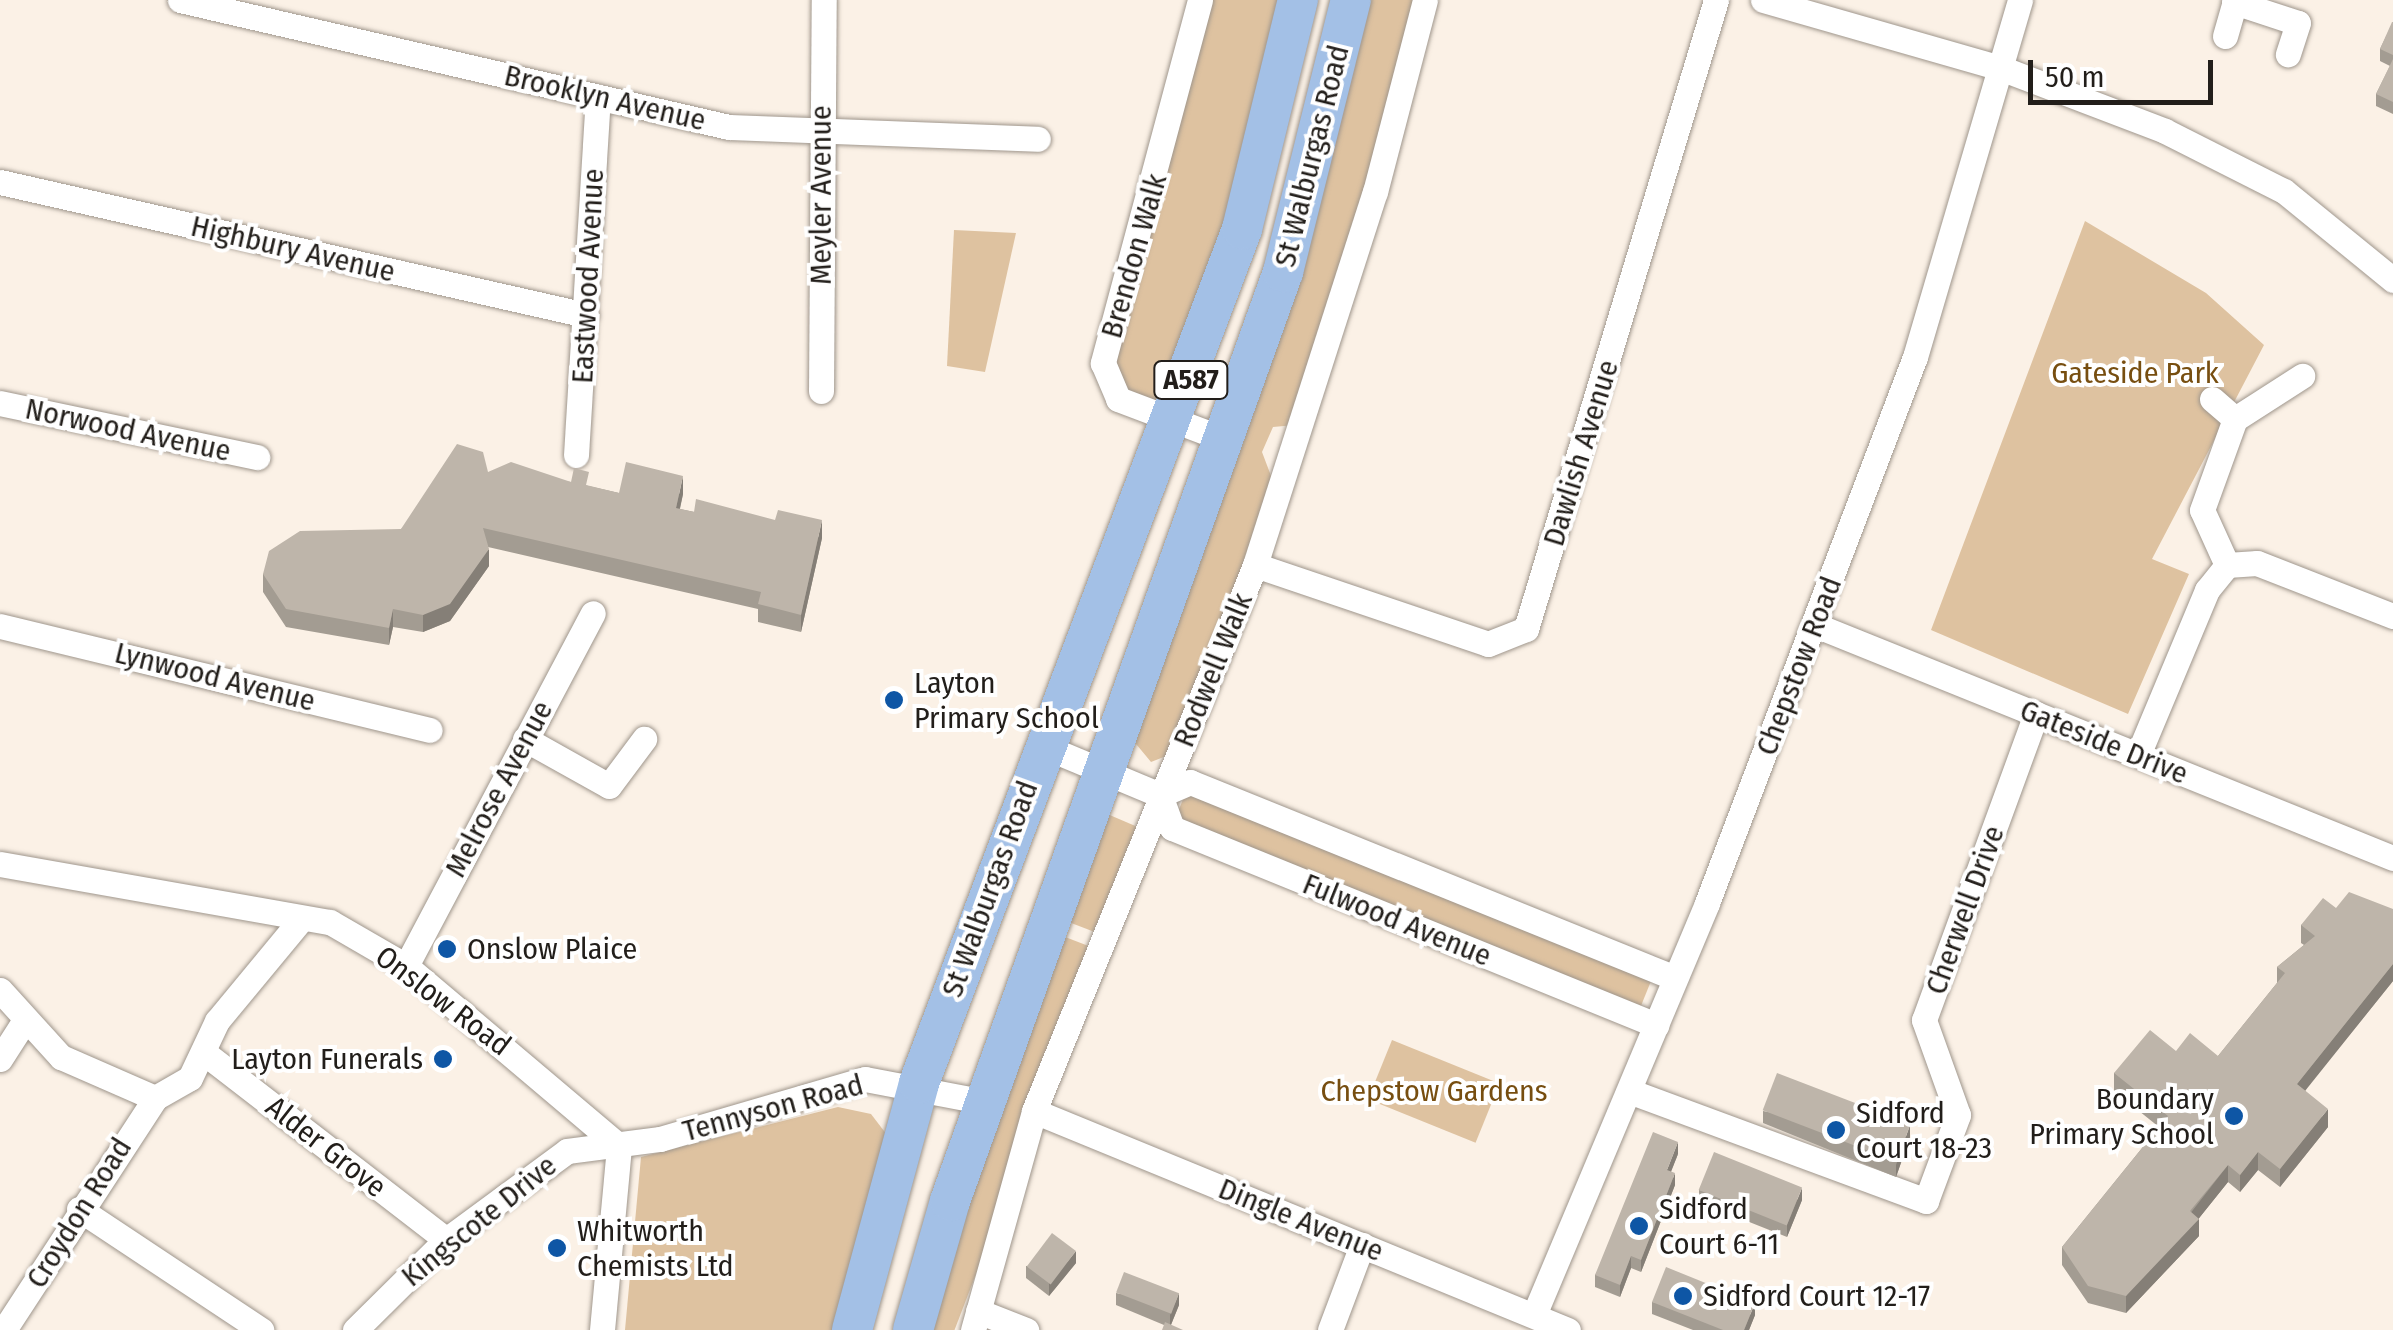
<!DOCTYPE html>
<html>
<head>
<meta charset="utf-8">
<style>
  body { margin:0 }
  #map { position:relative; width:2393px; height:1330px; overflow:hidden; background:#fbf1e6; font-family:"Fira Sans Condensed",sans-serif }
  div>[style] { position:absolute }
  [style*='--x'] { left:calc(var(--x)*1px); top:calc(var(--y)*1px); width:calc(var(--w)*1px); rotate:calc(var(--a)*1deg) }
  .green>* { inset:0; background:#dec2a0; transform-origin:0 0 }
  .roads { filter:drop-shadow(0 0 2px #9f968c) drop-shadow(0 0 2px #9f968c) }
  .minor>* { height:25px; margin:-12.5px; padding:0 12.5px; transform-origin:12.5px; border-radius:12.5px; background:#fff }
  .primary>* { height:40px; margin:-20px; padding:0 20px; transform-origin:20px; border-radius:20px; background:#a3c0e6 }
  .wall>* { inset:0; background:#a39c92 }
  .shaded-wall>* { inset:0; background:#857f77 }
  .building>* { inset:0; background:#beb5aa; transform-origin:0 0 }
  .dots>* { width:28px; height:28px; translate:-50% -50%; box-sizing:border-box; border:5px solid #fff; border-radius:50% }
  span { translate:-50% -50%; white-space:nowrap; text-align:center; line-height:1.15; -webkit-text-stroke:8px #fff; paint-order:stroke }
  .shield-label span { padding:2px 8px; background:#fff; border:2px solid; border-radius:8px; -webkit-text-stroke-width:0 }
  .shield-label { font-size:28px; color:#221e1a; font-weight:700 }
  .street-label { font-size:30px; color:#221e1a }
  .park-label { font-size:30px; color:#774e10 }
  .poi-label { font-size:30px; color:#221e1a }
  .left { translate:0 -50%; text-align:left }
  .right { translate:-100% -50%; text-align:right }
  .scale { position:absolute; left:2028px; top:60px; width:185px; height:45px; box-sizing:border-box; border:5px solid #221e1a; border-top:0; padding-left:12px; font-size:30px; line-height:35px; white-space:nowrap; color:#221e1a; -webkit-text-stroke:8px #fff; paint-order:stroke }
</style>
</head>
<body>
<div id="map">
  <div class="green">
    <i style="clip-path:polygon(1200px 0,1283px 0,1234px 202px,1173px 390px,1150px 404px,1107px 387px)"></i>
    <i style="clip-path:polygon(1351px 0,1424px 0,1295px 425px,1273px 427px,1262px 452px,1276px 489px,1179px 751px,1151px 762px,1122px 727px)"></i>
    <i style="clip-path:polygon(2085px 221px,2206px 293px,2264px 345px,2152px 559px,2189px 574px,2128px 714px,1931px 630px)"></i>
    <i style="clip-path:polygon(954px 230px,1016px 233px,985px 372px,947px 366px)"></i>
    <i style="left:1190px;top:782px;width:502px;height:49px;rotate:22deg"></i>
    <i style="clip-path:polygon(1105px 813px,1147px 831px,1105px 936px,1053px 916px)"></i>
    <i style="left:1047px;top:930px;width:57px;height:422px;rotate:21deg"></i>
    <i style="left:1392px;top:1040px;width:116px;height:64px;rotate:22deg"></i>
    <i style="clip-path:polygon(838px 1107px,871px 1114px,897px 1148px,853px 1330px,625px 1330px,641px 1157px)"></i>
  </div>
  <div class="roads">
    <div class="minor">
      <i style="--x:180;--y:0;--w:563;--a:13.03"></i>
      <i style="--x:729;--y:127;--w:309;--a:2.2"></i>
      <i style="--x:1200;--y:0;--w:376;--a:105"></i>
      <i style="--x:1103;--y:363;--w:39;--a:67"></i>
      <i style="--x:1118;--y:399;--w:113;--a:20.7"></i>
      <i style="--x:1763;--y:0;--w:250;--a:16"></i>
      <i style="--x:2003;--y:69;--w:173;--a:20.9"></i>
      <i style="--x:2165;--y:131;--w:133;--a:26.8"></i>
      <i style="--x:2284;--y:191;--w:141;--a:39.2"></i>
      <i style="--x:2234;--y:2;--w:67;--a:18.2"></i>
      <i style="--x:2298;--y:23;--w:33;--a:108"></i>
      <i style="--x:2225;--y:36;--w:37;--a:-74"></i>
      <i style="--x:0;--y:182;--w:601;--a:12.79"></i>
      <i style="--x:821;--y:391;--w:391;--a:-89.6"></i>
      <i style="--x:2212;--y:399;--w:30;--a:41"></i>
      <i style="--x:0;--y:403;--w:263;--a:11.9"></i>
      <i style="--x:576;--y:455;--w:359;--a:-86.5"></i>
      <i style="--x:1255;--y:565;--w:246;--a:18.7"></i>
      <i style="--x:1488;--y:644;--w:41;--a:-21.5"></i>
      <i style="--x:1526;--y:629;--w:657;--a:-73.19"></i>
      <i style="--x:2227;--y:565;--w:60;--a:-114.4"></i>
      <i style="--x:2202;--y:510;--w:97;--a:-70.1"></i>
      <i style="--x:2235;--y:419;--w:80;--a:-32.7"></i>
      <i style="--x:1815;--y:625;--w:623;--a:21.96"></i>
      <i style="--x:0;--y:626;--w:442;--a:13.6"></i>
      <i style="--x:525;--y:739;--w:96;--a:29.2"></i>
      <i style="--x:609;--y:786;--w:59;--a:-53.3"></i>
      <i style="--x:1043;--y:746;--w:127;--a:22.7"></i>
      <i style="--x:1160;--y:795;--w:33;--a:-23"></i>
      <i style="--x:1190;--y:782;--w:523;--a:22"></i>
      <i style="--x:2138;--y:755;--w:179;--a:-67.3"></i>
      <i style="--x:2207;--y:590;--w:32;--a:-51"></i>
      <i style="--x:2227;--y:565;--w:30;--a:-4"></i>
      <i style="--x:2257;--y:563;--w:146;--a:21.3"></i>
      <i style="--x:1160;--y:795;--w:35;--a:70"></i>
      <i style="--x:1172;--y:828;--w:523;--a:22.15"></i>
      <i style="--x:0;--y:864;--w:335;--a:10"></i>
      <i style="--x:330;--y:922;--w:88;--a:30.1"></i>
      <i style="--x:406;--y:966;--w:279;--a:40.2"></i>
      <i style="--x:406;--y:966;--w:399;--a:-62.1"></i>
      <i style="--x:0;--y:990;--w:91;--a:47.7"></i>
      <i style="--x:61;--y:1057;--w:103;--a:23.6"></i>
      <i style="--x:155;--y:1098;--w:40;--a:-29.7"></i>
      <i style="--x:190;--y:1078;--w:63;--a:-64.7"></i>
      <i style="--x:217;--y:1021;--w:127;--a:-50.4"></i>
      <i style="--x:207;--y:1055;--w:302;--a:37.7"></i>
      <i style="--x:0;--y:1059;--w:46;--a:-57.3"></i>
      <i style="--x:1629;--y:1091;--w:317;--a:20.3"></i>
      <i style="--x:1926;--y:1201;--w:92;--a:-69.6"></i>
      <i style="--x:1958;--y:1115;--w:101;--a:-109.7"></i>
      <i style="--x:1924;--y:1020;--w:326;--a:-69.9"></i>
      <i style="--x:1034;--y:1111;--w:577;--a:22.3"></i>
      <i style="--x:79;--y:1209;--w:219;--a:33.6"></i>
      <i style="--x:978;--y:1311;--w:52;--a:21.6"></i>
      <i style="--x:1534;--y:1315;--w:447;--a:-67.2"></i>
      <i style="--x:1707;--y:903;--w:584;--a:-69.15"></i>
      <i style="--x:1915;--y:357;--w:372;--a:-73.6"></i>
      <i style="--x:4;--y:1330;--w:277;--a:-56.9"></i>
      <i style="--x:355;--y:1330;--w:128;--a:-44.7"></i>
      <i style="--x:446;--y:1240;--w:150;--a:-36.3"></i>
      <i style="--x:567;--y:1151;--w:94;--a:-7.4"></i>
      <i style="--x:660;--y:1139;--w:214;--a:-16.3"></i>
      <i style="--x:865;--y:1079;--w:123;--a:10.8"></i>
      <i style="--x:602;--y:1330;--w:185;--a:-84.7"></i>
      <i style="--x:973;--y:1330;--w:227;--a:-74.4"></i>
      <i style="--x:1034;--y:1111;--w:589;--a:-67.96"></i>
      <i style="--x:1255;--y:565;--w:392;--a:-72.2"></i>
      <i style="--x:1375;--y:192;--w:198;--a:-75.4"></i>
      <i style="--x:1330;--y:1330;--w:91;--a:-69.4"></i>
    </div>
    <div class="primary">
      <i style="--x:852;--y:1330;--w:256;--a:-74.8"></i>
      <i style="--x:919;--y:1083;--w:913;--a:-69.28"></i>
      <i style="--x:1242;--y:229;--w:236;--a:-76.3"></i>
      <i style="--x:913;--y:1330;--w:134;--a:-74"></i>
      <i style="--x:950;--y:1201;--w:987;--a:-70.28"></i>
      <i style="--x:1283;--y:272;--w:280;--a:-76"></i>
    </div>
  </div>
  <div class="wall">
    <i style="clip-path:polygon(2393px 22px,2393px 114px,2376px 106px,2376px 94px,2390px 66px,2380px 61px,2380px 49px)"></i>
    <i style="clip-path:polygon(488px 472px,571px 482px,619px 493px,683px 494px,680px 509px,822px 538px,801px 632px,758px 622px,758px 609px,488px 547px,489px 566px,450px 621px,423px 632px,393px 627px,389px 645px,286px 627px,263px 592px,263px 574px,401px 529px)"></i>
    <i style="clip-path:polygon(2336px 908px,2393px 909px,2393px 981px,2305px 1090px,2328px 1127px,2280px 1187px,2258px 1170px,2240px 1192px,2228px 1182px,2199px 1218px,2199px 1236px,2126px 1313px,2088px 1303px,2062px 1265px,2062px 1247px,2159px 1127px,2114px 1091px,2114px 1073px,2176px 1051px,2218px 1056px,2277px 983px,2277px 967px,2304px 945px,2301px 943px,2301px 925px)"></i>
    <i style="clip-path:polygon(1763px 1111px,1910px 1137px,1896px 1177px,1763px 1123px)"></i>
    <i style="clip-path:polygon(1678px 1154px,1671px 1171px,1675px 1185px,1641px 1272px,1631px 1268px,1620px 1297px,1595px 1287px,1595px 1275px)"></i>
    <i style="clip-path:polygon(1699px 1190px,1802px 1200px,1787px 1237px,1699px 1202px)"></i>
    <i style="clip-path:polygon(1076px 1263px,1049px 1296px,1026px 1278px,1026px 1266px)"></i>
    <i style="clip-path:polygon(1116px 1293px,1179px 1305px,1171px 1325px,1164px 1325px,1116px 1305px)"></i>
    <i style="clip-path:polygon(1652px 1302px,1755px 1315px,1749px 1330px,1693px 1330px,1652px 1314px)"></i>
  </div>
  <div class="shaded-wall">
    <i style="clip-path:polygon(683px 476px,683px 494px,676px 525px,676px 508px)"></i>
    <i style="clip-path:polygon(822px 520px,822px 538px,801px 632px,801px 615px)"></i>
    <i style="clip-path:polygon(489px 549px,489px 566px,450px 621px,423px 632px,423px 615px)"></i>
    <i style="clip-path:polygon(393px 609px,393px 627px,389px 645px,389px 628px)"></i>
    <i style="clip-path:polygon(2393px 964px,2393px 981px,2297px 1101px,2297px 1084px)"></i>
    <i style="clip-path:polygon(2328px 1109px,2328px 1127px,2280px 1187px,2280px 1169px)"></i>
    <i style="clip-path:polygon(1910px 1125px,1910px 1137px,1896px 1177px,1896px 1165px)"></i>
    <i style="clip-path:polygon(1678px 1142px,1678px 1154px,1667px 1182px,1667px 1170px)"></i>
    <i style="clip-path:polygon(2258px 1152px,2258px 1170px,2240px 1192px,2240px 1175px)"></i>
    <i style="clip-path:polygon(2228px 1165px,2228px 1182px,2196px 1222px,2199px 1219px,2199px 1236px,2126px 1313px,2126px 1296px)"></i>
    <i style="clip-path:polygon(1675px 1173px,1675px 1185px,1641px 1272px,1641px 1260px)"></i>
    <i style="clip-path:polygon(1802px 1188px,1802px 1200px,1787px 1237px,1787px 1225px)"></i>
    <i style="clip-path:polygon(1076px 1251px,1076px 1263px,1049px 1296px,1049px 1284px)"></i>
    <i style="clip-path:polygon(1631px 1256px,1631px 1268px,1620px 1297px,1620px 1285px)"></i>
    <i style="clip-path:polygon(1179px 1293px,1179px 1305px,1170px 1327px,1170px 1315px)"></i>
    <i style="clip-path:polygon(1755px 1303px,1755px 1315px,1749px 1330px,1744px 1330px)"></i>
  </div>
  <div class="building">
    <i style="clip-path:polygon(2392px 22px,2393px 22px,2393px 55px,2380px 49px)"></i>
    <i style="clip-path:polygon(2393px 59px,2393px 102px,2376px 94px)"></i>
    <i style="clip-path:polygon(457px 444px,483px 452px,488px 472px,511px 462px,571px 482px,574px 468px,589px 472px,586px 485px,619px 493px,626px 462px,683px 476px,676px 508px,694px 512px,696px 499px,775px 520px,778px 510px,822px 520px,801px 615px,758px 604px,761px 592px,483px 528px,489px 549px,450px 604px,423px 615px,393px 609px,389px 628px,286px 609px,263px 574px,269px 551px,300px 531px,401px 529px)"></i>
    <i style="clip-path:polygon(2349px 892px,2393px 909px,2393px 964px,2297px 1084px,2328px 1109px,2280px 1169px,2258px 1152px,2240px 1175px,2228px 1165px,2190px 1211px,2199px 1219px,2126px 1296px,2088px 1286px,2062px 1247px,2168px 1116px,2114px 1073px,2150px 1030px,2176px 1051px,2190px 1033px,2218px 1056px,2285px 973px,2277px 967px,2315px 936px,2301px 925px,2323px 898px,2336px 908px)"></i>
    <i style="left:1777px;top:1073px;width:143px;height:40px;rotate:21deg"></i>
    <i style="clip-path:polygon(1653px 1132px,1678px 1142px,1667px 1170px,1675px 1173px,1641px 1260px,1631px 1256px,1620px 1285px,1595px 1275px)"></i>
    <i style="left:1714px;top:1152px;width:95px;height:41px;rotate:22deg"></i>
    <i style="left:1052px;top:1233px;width:30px;height:42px;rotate:37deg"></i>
    <i style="clip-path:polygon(1666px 1267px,1755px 1303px,1744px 1330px,1723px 1330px,1652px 1302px)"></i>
    <i style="left:1124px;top:1272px;width:59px;height:22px;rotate:21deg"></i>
    <i style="clip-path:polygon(1165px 1322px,1183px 1330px,1162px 1330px)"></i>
  </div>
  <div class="dots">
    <i style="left:894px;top:700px;background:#0e56a5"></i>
    <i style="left:447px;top:949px;background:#0e56a5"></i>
    <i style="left:443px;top:1059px;background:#0e56a5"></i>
    <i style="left:2234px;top:1116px;background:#0e56a5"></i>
    <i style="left:1836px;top:1130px;background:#0e56a5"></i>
    <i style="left:1639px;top:1226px;background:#0e56a5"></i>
    <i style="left:557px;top:1248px;background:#0e56a5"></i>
    <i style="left:1683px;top:1296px;background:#0e56a5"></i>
  </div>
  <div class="shield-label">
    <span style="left:1191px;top:380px">A587</span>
  </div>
  <div class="street-label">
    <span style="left:605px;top:98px;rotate:13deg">Brooklyn Avenue</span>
    <span style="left:1312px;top:156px;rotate:-76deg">St Walburgas Road</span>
    <span style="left:821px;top:195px;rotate:-90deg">Meyler Avenue</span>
    <span style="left:293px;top:249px;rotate:13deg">Highbury Avenue</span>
    <span style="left:1134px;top:256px;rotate:-74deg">Brendon Walk</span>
    <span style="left:588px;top:276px;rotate:-87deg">Eastwood Avenue</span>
    <span style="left:128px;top:430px;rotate:12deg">Norwood Avenue</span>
    <span style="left:1581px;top:453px;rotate:-73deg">Dawlish Avenue</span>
    <span style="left:1799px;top:666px;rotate:-69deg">Chepstow Road</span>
    <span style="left:1213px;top:670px;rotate:-68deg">Rodwell Walk</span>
    <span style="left:215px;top:677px;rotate:14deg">Lynwood Avenue</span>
    <span style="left:2104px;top:742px;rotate:22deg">Gateside Drive</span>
    <span style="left:499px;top:789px;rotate:-62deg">Melrose Avenue</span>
    <span style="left:990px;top:889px;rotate:-70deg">St Walburgas Road</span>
    <span style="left:1965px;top:910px;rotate:-70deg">Cherwell Drive</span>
    <span style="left:1397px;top:920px;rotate:22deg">Fulwood Avenue</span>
    <span style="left:443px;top:1001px;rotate:37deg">Onslow Road</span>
    <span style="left:773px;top:1108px;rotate:-15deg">Tennyson Road</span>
    <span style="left:326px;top:1147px;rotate:38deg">Alder Grove</span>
    <span style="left:79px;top:1213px;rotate:-58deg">Croydon Road</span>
    <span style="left:1301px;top:1220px;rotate:22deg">Dingle Avenue</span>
    <span style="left:479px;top:1221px;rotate:-39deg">Kingscote Drive</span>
  </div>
  <div class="park-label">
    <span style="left:2135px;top:373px">Gateside Park</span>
    <span style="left:1434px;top:1091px">Chepstow Gardens</span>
  </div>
  <div class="poi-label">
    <span class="left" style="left:914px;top:700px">Layton<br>Primary School</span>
    <span class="left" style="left:467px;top:949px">Onslow Plaice</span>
    <span class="right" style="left:423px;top:1059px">Layton Funerals</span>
    <span class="right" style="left:2214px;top:1116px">Boundary<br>Primary School</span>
    <span class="left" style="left:1856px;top:1130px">Sidford<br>Court 18-23</span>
    <span class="left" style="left:1659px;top:1226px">Sidford<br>Court 6-11</span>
    <span class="left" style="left:577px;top:1248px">Whitworth<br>Chemists Ltd</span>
    <span class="left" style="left:1703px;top:1296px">Sidford Court 12-17</span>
  </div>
  <div class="scale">50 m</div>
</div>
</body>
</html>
